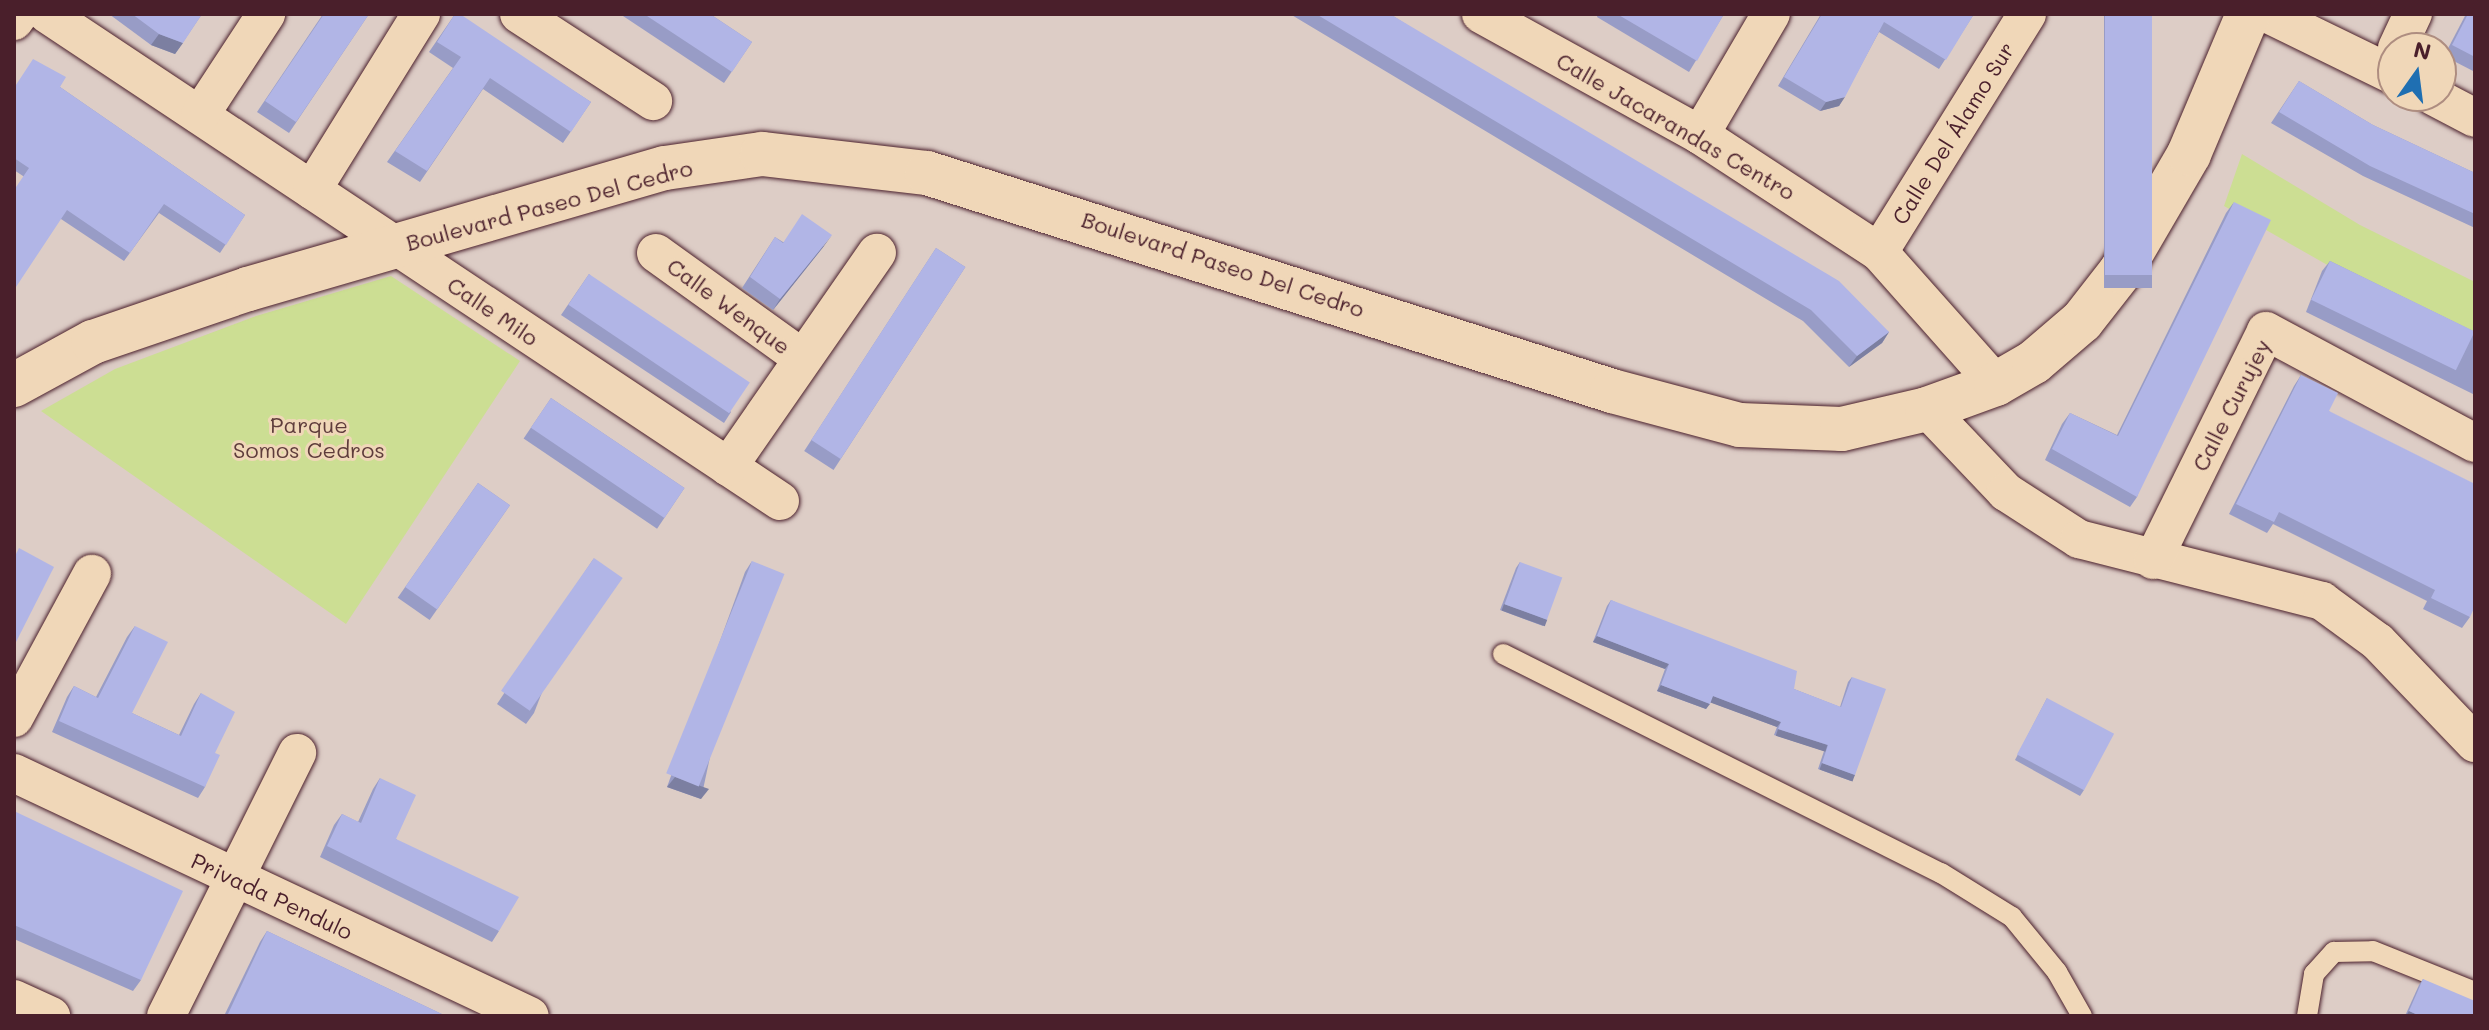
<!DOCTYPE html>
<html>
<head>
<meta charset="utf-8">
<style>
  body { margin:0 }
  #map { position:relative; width:2489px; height:1030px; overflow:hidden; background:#ddcdc6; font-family:Mali,sans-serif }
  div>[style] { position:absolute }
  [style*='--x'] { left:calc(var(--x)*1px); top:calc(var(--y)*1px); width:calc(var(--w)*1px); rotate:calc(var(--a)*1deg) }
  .green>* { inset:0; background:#ccde93 }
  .roads { filter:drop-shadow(0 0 2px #4a1f2b) drop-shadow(0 0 2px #4a1f2b) }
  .service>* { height:20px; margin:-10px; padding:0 10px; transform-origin:10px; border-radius:10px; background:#f0d7b8 }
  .minor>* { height:38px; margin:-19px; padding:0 19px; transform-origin:19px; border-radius:19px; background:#f0d7b8 }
  .tertiary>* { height:44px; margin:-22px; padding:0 22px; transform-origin:22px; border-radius:22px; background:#f0d7b8 }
  .wall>* { inset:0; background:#989cc6; transform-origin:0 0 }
  .shaded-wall>* { inset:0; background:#7c7fa1; transform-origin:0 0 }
  .building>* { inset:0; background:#b1b5e6; transform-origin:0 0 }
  span { translate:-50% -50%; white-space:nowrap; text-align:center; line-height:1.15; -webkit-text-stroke:6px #f0d7b8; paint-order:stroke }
  .street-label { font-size:22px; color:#4a1f2b }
  .park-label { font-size:22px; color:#5e3c3b }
  .frame { position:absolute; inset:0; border:16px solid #4a1f2b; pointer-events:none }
  .north { position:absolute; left:2377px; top:32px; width:80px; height:80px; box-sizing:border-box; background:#f0d7b8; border:2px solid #ae8d80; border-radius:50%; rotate:14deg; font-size:22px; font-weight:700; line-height:32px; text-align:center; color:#4a1f2b }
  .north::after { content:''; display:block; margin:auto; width:28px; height:36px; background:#1f6fb2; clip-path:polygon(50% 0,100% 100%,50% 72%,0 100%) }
</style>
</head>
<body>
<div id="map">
  <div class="green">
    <i style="clip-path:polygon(2242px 154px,2360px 225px,2475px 282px,2475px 343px,2408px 311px,2224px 206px)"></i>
    <i style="clip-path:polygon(391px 276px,520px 361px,346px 624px,41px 411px,115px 369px,256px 316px)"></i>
  </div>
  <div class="roads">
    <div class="service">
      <i style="--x:1503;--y:654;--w:490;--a:26.6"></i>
      <i style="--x:1941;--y:873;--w:84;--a:31.8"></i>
      <i style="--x:2012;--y:917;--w:71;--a:50.7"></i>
      <i style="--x:2057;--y:972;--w:51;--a:60.4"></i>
      <i style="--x:2307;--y:1016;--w:43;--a:-80.5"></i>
      <i style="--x:2314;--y:974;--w:30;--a:-48"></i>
      <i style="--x:2334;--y:952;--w:39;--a:-1"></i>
      <i style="--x:2373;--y:951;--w:110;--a:21.9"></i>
    </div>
    <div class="minor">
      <i style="--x:47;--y:14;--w:880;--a:33.6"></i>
      <i style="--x:519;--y:14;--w:160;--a:33"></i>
      <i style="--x:1481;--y:14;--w:250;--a:28.9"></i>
      <i style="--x:1700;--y:135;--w:214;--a:33.2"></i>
      <i style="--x:1879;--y:252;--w:176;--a:48.4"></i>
      <i style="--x:2268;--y:14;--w:139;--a:26"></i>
      <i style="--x:14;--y:21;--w:9;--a:-54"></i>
      <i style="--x:2397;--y:48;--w:38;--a:-65"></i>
      <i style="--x:2433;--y:96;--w:47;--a:27.6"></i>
      <i style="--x:200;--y:115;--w:121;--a:-56.8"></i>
      <i style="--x:1700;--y:135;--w:140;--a:-59.6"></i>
      <i style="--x:312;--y:190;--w:207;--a:-58.2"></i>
      <i style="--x:1879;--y:252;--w:280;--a:-58.1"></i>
      <i style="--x:656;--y:253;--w:180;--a:35.7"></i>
      <i style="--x:1927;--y:409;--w:115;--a:46.4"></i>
      <i style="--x:2006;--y:492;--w:87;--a:32.8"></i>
      <i style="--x:2079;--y:539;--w:251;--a:14.3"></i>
      <i style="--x:2322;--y:601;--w:69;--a:36.2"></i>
      <i style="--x:2378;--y:642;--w:140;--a:46.2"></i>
      <i style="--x:728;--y:467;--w:261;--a:-55.2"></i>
      <i style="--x:2153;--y:560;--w:255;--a:-63.7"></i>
      <i style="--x:2266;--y:331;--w:237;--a:28.2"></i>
      <i style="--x:14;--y:718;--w:164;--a:-61.6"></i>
      <i style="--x:14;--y:773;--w:570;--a:25.22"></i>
      <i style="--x:14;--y:999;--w:41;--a:24.7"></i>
      <i style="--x:166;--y:1016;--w:294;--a:-63.5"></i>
    </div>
    <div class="tertiary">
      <i style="--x:14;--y:385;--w:90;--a:-28.6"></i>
      <i style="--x:93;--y:342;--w:164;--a:-18.9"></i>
      <i style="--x:248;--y:289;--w:434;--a:-16.2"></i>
      <i style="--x:665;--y:168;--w:98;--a:-8.2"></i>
      <i style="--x:762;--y:154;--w:166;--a:6.6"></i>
      <i style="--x:927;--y:173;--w:719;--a:17.65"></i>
      <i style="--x:1612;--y:391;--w:132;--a:14.9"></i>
      <i style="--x:1740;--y:425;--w:102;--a:2.2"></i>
      <i style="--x:1842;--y:429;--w:87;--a:-13.2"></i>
      <i style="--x:1927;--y:409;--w:73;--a:-19.9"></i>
      <i style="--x:1996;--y:384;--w:44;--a:-30.1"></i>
      <i style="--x:2034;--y:362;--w:63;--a:-40.5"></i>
      <i style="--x:2082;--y:321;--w:63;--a:-52"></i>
      <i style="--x:2121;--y:271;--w:135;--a:-59.8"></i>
      <i style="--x:2189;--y:154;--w:152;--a:-67.1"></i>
    </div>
  </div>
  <div class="wall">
    <i style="clip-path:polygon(109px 14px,202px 14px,175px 54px,151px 45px)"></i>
    <i style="clip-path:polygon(323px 14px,369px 14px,289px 133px,257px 112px)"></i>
    <i style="clip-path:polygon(455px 14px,591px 102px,563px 143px,483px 89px,420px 182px,387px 162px,453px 68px,429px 52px)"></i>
    <i style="clip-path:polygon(620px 14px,710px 14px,752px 42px,724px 83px)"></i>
    <i style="clip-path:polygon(1290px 14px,1390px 14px,1889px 332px,1882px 343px,1849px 367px,1803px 321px)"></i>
    <i style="clip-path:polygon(1598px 14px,1724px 14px,1689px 72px,1597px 17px)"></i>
    <i style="clip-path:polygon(1821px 14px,1974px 14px,1939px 69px,1879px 32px,1839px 106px,1820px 111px,1778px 86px)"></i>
    <i style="left:2104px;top:14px;width:48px;height:274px"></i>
    <i style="clip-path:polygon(2466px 14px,2475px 14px,2475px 72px,2444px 56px)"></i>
    <i style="clip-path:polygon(2299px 81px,2373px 125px,2475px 173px,2475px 228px,2363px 176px,2271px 123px)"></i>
    <i style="clip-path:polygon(14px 87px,60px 87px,245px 215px,220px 253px,159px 213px,124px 261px,61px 219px,23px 176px,14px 170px)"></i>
    <i style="clip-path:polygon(2234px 202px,2137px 497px,2130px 507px,2045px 460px,2062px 424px,2070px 413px,2117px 435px,2226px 213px)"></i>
    <i style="clip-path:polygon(775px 237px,783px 242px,824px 246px,773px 310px,742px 288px)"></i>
    <i style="left:936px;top:248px;width:35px;height:242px;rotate:33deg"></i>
    <i style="clip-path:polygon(2330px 261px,2475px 332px,2475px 395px,2306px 312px,2322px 271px)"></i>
    <i style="clip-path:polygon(589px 274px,731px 412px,724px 423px,561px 315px)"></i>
    <i style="clip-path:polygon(2301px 375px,2329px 411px,2470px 617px,2462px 628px,2423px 609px,2427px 601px,2273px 524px,2267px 533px,2229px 514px,2294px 386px)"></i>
    <i style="left:551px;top:398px;width:161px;height:49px;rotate:34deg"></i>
    <i style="left:478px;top:483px;width:39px;height:140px;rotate:35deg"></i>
    <i style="clip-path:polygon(594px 558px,534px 713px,526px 724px,497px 704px)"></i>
    <i style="clip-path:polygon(752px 561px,701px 799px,667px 787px,745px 572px)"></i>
    <i style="clip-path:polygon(1520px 562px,1547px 620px,1543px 626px,1500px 610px,1516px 568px)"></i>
    <i style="clip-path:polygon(1611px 600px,1794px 689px,1840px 707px,1848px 682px,1852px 677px,1855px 775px,1851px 781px,1818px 769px,1824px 751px,1774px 735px,1777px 727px,1710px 702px,1706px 709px,1657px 691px,1665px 669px,1593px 642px,1607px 606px)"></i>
    <i style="clip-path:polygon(135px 626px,132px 713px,179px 735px,194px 704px,201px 693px,215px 753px,205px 787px,198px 798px,52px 732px,67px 697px,74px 686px,96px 697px,127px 637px)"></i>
    <i style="clip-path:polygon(2047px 698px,2084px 790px,2080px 796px,2015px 760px)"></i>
    <i style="clip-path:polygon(380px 778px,396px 839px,499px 931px,492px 942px,320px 857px,334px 825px,342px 814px,358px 822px,373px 789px)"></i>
    <i style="clip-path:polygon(14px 811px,141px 980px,133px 991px,14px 939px)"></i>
    <i style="clip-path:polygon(267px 931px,446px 1016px,224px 1016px,260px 942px)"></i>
    <i style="clip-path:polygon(2423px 979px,2475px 1016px,2405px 1016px,2419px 985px)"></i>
  </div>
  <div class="shaded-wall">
    <i style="clip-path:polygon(159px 34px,183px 43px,175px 54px,151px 45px)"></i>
    <i style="clip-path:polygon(1845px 97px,1839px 106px,1820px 111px,1826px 102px)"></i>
    <i style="clip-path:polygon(832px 235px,824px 246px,773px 310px,780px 299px)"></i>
    <i style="clip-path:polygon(1889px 332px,1882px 343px,1849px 367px,1857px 356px)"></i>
    <i style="left:1504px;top:604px;width:46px;height:7px;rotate:20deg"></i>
    <i style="clip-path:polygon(1597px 636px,1669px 664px,1665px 669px,1593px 642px)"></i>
    <i style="clip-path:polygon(1661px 685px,1710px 704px,1706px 709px,1657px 691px)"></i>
    <i style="clip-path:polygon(1713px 696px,1781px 722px,1777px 727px,1709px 702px)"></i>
    <i style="left:1778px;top:729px;width:52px;height:7px;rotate:18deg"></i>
    <i style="left:1822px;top:763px;width:35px;height:7px;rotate:20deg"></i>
    <i style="clip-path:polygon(675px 777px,709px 789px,701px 799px,667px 787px)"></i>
    <i style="clip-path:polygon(2409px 1011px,2420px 1016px,2406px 1016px)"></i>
  </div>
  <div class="building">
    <i style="clip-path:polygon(132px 14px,202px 14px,183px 43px,159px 34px)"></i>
    <i style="clip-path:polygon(324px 14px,369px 14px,296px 122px,265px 101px)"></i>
    <i style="clip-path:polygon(455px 14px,460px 14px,591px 102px,571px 132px,490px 78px,427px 171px,395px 151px,461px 57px,437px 42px)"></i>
    <i style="clip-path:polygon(644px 14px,710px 14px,752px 42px,732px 72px)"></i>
    <i style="clip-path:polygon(1316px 14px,1390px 14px,1839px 281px,1889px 332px,1857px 356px,1811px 310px)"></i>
    <i style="clip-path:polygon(1617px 14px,1724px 14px,1697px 61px)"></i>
    <i style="clip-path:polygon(1822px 14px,1974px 14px,1946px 60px,1884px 22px,1845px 97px,1826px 102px,1784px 77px)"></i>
    <i style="left:2105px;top:14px;width:47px;height:261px"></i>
    <i style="clip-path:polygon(2468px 14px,2475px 14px,2475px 57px,2452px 45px)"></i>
    <i style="clip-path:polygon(33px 59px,66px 77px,60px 87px,245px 215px,226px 245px,164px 204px,130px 253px,67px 210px,14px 290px,14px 190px,29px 168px,14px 158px,14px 88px)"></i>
    <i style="clip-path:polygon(2299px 81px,2373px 125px,2475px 173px,2475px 214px,2370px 166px,2279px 112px)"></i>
    <i style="clip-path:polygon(2234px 202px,2271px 220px,2137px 497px,2052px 449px,2070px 413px,2118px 436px)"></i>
    <i style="clip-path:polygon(802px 214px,832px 235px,780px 299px,750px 277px,775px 237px,783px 243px)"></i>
    <i style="left:936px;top:248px;width:35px;height:229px;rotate:33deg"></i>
    <i style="left:2330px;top:261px;width:161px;height:43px;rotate:26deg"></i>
    <i style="left:589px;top:274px;width:194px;height:37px;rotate:34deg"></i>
    <i style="clip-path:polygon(2301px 375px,2338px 393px,2329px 411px,2475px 484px,2475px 606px,2470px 617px,2431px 598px,2435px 590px,2279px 512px,2274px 522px,2236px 504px)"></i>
    <i style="left:551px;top:398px;width:161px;height:36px;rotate:34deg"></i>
    <i style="left:478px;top:483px;width:39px;height:127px;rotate:35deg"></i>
    <i style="clip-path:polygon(19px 548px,54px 567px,14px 646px,14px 558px)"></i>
    <i style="left:594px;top:558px;width:35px;height:162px;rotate:35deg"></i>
    <i style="left:752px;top:561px;width:35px;height:229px;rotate:22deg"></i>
    <i style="left:1520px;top:562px;width:45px;height:45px;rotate:20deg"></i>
    <i style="clip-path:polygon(1611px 600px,1797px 671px,1794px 689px,1841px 707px,1852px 677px,1886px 689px,1855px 775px,1822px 763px,1828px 745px,1778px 729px,1781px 722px,1713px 696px,1710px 704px,1661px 685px,1669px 664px,1597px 636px)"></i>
    <i style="clip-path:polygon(135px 626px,168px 642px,132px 713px,181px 736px,201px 693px,235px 712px,215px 753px,220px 755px,205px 787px,59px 721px,74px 686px,98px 698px)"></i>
    <i style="left:2047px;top:698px;width:76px;height:64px;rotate:28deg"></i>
    <i style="clip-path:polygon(380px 778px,416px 795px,396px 839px,519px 897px,499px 931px,327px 846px,342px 814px,361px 823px)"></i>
    <i style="clip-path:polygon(14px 811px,183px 891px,141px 980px,14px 925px)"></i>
    <i style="clip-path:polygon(267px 931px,446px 1016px,227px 1016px)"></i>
    <i style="clip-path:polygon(2423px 979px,2475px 1001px,2475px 1016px,2420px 1016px,2409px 1011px)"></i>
  </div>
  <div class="street-label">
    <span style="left:1676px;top:126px;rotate:30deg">Calle Jacarandas Centro</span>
    <span style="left:1953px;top:133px;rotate:-58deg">Calle Del Álamo Sur</span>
    <span style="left:549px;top:205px;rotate:-15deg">Boulevard Paseo Del Cedro</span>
    <span style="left:1223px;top:264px;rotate:18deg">Boulevard Paseo Del Cedro</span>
    <span style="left:729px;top:306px;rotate:36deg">Calle Wenque</span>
    <span style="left:493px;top:311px;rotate:34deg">Calle Milo</span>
    <span style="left:2231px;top:405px;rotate:-63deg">Calle Curujey</span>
    <span style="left:272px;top:896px;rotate:25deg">Privada Pendulo</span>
  </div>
  <div class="park-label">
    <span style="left:309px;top:437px">Parque<br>Somos Cedros</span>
  </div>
  <div class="frame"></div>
  <div class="north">N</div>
</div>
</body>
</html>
